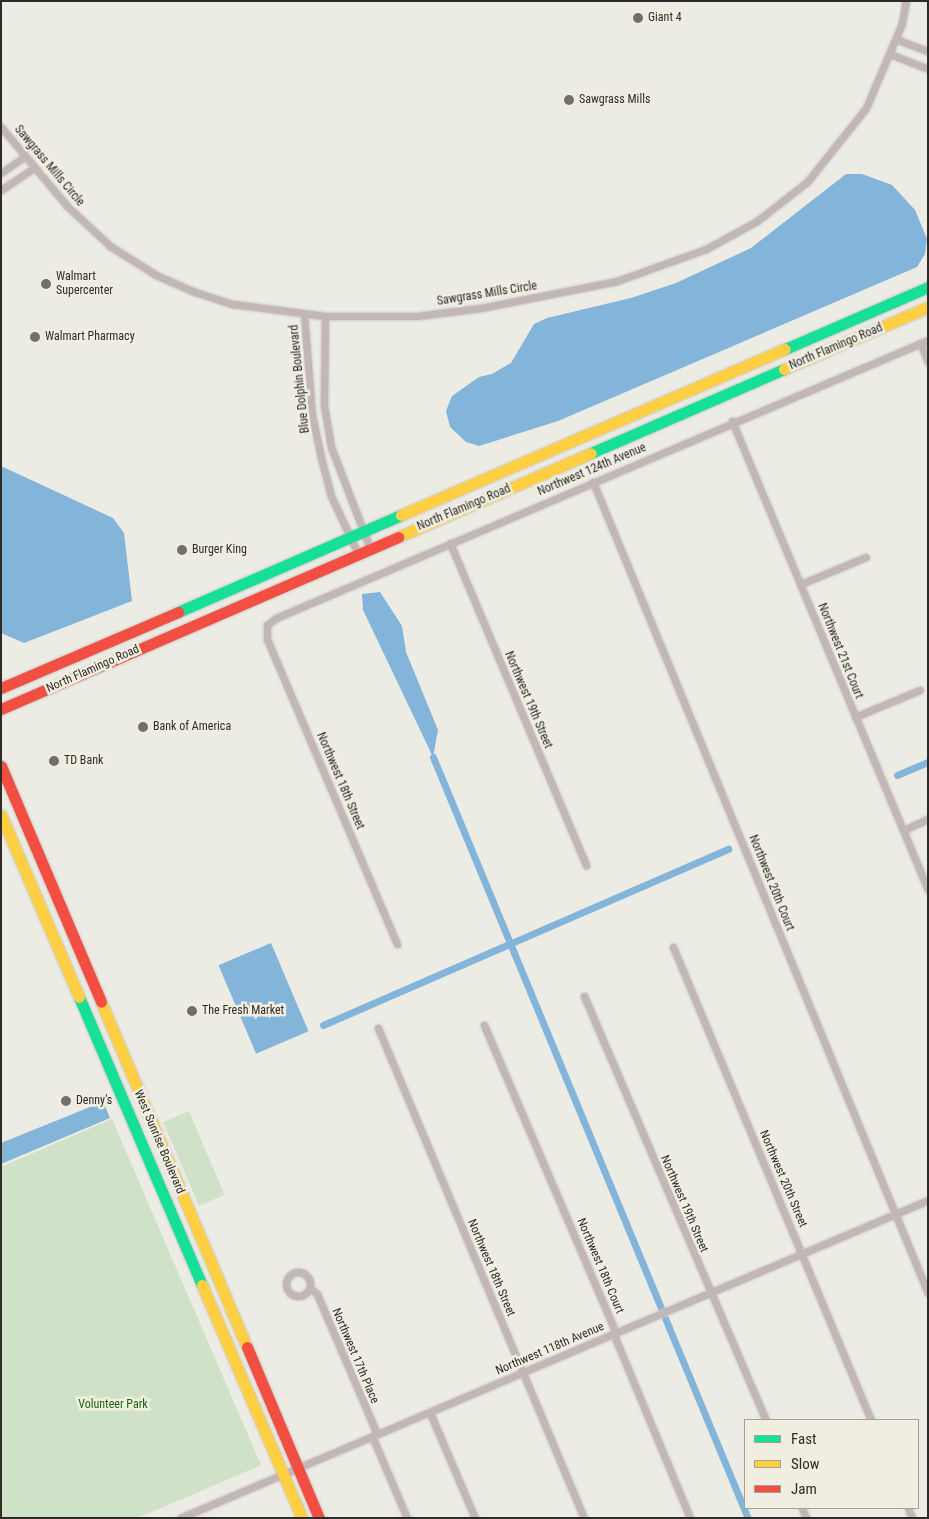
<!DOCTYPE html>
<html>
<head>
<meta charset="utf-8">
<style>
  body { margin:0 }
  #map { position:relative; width:929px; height:1519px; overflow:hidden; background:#ecebe4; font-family:"Roboto Condensed",sans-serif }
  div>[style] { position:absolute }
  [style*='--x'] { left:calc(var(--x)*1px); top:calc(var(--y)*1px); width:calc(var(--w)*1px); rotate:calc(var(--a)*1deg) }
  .green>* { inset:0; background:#cfe2c8; transform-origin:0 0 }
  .water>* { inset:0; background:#83b5da; transform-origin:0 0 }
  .canal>* { height:7px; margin:-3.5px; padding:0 3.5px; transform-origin:3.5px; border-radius:3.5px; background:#83b5da }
  .roads { filter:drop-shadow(0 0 1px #c9c8c3) drop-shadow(0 0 1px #c9c8c3) }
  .street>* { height:7px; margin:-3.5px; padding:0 3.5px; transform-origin:3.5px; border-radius:3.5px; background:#c2b6b6 }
  .street>.ring { margin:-3.5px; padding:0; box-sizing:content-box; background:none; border:7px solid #c2b6b6; border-radius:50% }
  .fast>* { height:11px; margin:-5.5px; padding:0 5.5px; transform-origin:5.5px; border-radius:5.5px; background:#16e098 }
  .slow>* { height:11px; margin:-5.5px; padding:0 5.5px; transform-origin:5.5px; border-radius:5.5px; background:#ffcf43 }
  .jam>* { height:11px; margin:-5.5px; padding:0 5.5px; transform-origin:5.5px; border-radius:5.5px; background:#f24e42 }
  .dots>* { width:14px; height:14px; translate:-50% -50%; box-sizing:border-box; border:2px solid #f0ede1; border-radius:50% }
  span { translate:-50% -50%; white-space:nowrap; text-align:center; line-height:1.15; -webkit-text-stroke:5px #f0ede1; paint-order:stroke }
  .poi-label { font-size:12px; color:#2d2c27 }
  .left { translate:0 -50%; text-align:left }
  .street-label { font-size:12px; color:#2d2c27 }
  .park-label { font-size:12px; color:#1c670b }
  .frame { position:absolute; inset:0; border:2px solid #2d2c27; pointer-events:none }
  .legend { position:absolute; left:744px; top:1419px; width:175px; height:90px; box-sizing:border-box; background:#f0ede1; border:1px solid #a2a097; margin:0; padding:6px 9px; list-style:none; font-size:15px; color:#2d2c27 }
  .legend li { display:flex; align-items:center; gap:10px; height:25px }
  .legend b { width:25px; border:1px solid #a2a097 }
</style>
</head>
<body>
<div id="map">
  <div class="green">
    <i style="left:189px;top:1111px;width:91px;height:28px;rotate:67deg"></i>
    <i style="clip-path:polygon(112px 1119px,261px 1465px,138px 1518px,1px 1518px,1px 1167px)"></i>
  </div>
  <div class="water">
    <i style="clip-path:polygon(846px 174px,862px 174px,892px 185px,915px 210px,927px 239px,925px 254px,917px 267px,558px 421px,479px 446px,466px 442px,450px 427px,446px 411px,452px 396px,479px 377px,492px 374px,511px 363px,534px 324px,547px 318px,631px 298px,676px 283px,751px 248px)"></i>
    <i style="clip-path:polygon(1px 466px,113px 518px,124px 533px,132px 601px,24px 643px,1px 633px)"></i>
    <i style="clip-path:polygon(380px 592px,402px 626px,406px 652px,438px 730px,433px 757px,363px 610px,362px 594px)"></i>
    <i style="left:271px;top:943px;width:96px;height:57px;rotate:67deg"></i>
    <i style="clip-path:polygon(100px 1103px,105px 1106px,110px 1118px,1px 1164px,1px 1143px)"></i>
  </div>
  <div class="canal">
    <i style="--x:433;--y:757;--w:596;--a:67.52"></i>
    <i style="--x:897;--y:775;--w:34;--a:-23"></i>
    <i style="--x:323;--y:1025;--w:442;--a:-23.5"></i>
    <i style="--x:665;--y:1318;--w:217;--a:67.5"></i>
  </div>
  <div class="roads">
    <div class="street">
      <i style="--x:896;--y:39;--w:34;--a:21"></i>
      <i style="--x:890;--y:54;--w:41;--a:21.5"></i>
      <i style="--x:1;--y:127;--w:103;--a:50.1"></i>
      <i style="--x:67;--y:206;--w:59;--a:42.9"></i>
      <i style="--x:110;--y:246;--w:54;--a:32.2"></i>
      <i style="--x:156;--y:275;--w:43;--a:23.6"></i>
      <i style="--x:195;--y:292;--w:40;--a:18"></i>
      <i style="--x:233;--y:304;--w:93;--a:7.4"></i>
      <i style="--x:325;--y:316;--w:92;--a:0"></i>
      <i style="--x:417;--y:316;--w:64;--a:-7.1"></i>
      <i style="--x:481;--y:308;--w:139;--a:-11.2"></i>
      <i style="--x:617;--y:281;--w:95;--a:-19.8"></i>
      <i style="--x:706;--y:249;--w:58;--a:-28.8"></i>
      <i style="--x:757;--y:221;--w:63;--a:-38"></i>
      <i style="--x:807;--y:182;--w:95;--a:-51.4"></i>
      <i style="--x:866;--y:108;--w:92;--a:-67"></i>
      <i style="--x:902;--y:23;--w:22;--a:-80"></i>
      <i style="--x:1;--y:173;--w:29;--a:-35"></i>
      <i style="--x:1;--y:190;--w:40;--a:-34"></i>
      <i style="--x:304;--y:314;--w:101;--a:85.5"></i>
      <i style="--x:312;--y:415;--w:40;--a:78"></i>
      <i style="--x:320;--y:454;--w:43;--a:75.3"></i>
      <i style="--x:331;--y:496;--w:64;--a:65"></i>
      <i style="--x:325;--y:316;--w:89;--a:90.6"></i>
      <i style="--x:324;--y:405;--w:43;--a:80.5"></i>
      <i style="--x:331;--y:447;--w:108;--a:68.9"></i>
      <i style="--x:920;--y:343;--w:21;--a:67"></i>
      <i style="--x:732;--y:421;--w:508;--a:67.32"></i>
      <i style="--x:593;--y:482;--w:877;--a:67.56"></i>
      <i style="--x:450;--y:543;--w:350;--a:67.1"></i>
      <i style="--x:801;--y:584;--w:70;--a:-22.6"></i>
      <i style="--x:855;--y:717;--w:70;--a:-22.6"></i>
      <i style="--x:904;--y:830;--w:26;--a:-25"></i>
      <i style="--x:397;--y:944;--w:332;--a:-113.1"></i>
      <i style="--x:267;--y:639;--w:14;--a:-90"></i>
      <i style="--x:267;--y:625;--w:11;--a:-38"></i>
      <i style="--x:276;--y:618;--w:709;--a:-23.09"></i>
      <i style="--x:673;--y:947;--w:513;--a:67.29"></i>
      <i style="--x:584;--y:996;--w:461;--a:66.8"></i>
      <i style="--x:484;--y:1025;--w:327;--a:66.8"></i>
      <i style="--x:613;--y:1326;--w:14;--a:78"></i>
      <i style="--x:616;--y:1340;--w:193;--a:67.4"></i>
      <i style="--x:378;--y:1028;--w:532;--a:67.2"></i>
      <i class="ring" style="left:286px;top:1272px;width:17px;height:17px"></i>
      <i style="--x:310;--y:1288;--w:9;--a:41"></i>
      <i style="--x:317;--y:1294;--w:152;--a:66.8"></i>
      <i style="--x:430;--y:1413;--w:114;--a:66.8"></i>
      <i style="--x:372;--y:1436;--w:89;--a:66.9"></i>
      <i style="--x:802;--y:1508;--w:11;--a:68"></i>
      <i style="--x:908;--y:1508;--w:11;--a:68"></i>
      <i style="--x:180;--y:1518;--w:813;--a:-23.03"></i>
    </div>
    <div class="fast">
      <i style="--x:785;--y:349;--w:156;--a:-23.4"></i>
      <i style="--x:591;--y:453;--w:210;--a:-23.5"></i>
      <i style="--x:178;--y:612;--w:243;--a:-23.5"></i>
      <i style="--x:79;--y:997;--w:313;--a:66.9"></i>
    </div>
    <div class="slow">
      <i style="--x:784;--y:369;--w:157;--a:-23.3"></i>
      <i style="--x:401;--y:515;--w:418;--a:-23.4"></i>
      <i style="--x:398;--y:537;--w:210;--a:-23.5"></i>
      <i style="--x:1;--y:815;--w:198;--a:66.8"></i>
      <i style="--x:101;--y:1002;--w:375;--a:67.1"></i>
      <i style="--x:202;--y:1285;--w:254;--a:66.8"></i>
    </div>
    <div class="jam">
      <i style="--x:1;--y:688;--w:193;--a:-23.2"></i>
      <i style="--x:1;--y:709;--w:433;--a:-23.4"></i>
      <i style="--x:1;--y:766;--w:256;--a:67"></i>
      <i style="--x:247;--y:1347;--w:186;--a:67.2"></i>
    </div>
  </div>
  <div class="dots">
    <i style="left:638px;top:18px;background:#706f69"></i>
    <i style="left:569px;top:100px;background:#706f69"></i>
    <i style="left:46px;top:284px;background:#706f69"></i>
    <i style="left:35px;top:337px;background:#706f69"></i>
    <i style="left:182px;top:550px;background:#706f69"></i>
    <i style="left:143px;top:727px;background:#706f69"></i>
    <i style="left:54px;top:761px;background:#706f69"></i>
    <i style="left:192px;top:1011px;background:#706f69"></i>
    <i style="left:66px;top:1101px;background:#706f69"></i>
  </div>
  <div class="poi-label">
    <span class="left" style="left:648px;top:18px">Giant 4</span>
    <span class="left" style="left:579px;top:100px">Sawgrass Mills</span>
    <span class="left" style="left:56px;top:284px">Walmart<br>Supercenter</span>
    <span class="left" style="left:45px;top:337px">Walmart Pharmacy</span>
    <span class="left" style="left:192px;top:550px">Burger King</span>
    <span class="left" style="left:153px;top:727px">Bank of America</span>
    <span class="left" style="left:64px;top:761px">TD Bank</span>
    <span class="left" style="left:202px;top:1011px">The Fresh Market</span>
    <span class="left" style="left:76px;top:1101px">Denny's</span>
  </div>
  <div class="street-label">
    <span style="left:49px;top:166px;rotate:50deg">Sawgrass Mills Circle</span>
    <span style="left:487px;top:294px;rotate:-9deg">Sawgrass Mills Circle</span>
    <span style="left:836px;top:347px;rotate:-23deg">North Flamingo Road</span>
    <span style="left:300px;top:379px;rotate:-96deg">Blue Dolphin Boulevard</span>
    <span style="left:592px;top:470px;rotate:-23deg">Northwest 124th Avenue</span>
    <span style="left:464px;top:508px;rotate:-23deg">North Flamingo Road</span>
    <span style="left:840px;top:651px;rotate:68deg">Northwest 21st Court</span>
    <span style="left:93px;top:669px;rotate:-24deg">North Flamingo Road</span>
    <span style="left:528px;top:700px;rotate:67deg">Northwest 19th Street</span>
    <span style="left:340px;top:781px;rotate:67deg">Northwest 18th Street</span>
    <span style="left:771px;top:883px;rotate:68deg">Northwest 20th Court</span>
    <span style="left:159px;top:1142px;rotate:67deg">West Sunrise Boulevard</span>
    <span style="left:783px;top:1179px;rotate:67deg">Northwest 20th Street</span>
    <span style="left:684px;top:1204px;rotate:67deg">Northwest 19th Street</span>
    <span style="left:600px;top:1266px;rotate:67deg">Northwest 18th Court</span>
    <span style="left:491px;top:1268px;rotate:67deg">Northwest 18th Street</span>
    <span style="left:550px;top:1349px;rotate:-23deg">Northwest 118th Avenue</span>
    <span style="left:355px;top:1356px;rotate:67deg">Northwest 17th Place</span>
  </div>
  <div class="park-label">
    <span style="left:113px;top:1405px">Volunteer Park</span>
  </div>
  <div class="frame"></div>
  <ul class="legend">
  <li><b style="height:6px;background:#16e098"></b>Fast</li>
  <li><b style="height:6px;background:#ffcf43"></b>Slow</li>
  <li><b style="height:6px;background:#f24e42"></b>Jam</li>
  </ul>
</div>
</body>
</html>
